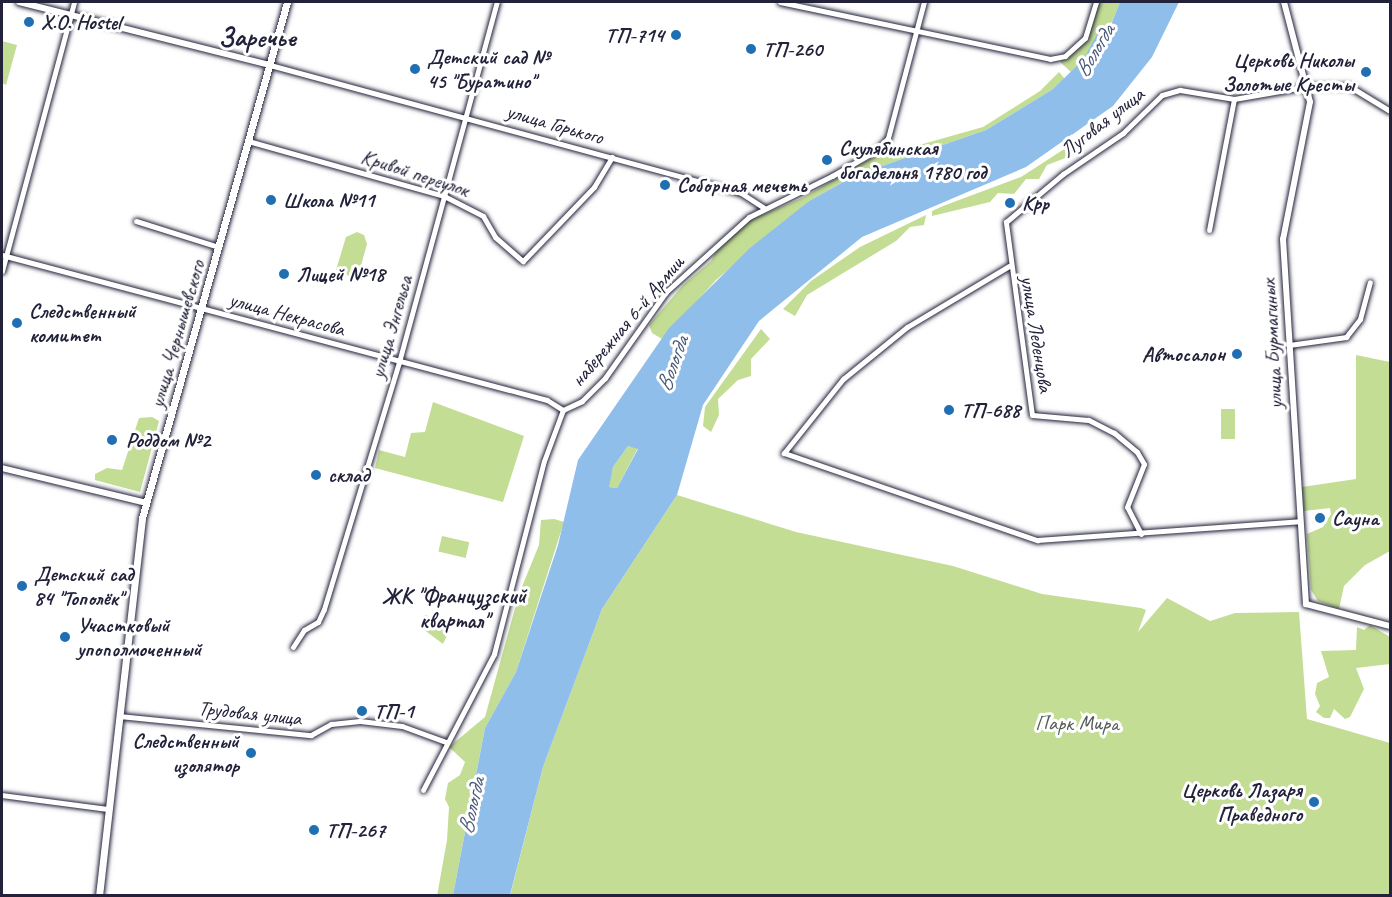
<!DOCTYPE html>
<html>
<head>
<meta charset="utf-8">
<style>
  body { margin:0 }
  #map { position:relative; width:1392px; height:897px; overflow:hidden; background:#fff; font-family:Caveat,sans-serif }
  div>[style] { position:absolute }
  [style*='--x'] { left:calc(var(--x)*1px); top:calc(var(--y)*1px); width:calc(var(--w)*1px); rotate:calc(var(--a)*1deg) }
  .green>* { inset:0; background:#c3dd94; transform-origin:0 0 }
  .water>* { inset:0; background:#90beea }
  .roads { filter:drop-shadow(0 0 2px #22223b) drop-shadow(0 0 2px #22223b) }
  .minor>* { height:5px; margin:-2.5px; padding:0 2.5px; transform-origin:2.5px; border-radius:2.5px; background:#fff }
  .tertiary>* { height:6px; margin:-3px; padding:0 3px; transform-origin:3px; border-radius:3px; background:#fff }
  .secondary>* { height:7px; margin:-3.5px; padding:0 3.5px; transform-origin:3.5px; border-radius:3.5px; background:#fff }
  .dots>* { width:16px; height:16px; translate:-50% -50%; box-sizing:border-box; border:3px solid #fff; border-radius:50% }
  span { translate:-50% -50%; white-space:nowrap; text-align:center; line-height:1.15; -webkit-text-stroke:6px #fff; paint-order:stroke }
  .poi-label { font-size:21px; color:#22223b; font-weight:700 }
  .left { translate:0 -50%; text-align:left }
  .right { translate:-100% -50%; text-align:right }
  .street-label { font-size:21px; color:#22223b }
  .park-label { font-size:21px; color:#525a56 }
  .water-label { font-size:22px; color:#485978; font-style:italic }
  .neighbourhood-label { font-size:22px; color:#22223b; font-weight:700 }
  .district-label { font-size:27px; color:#22223b; font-weight:700 }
  .frame { position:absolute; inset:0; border:3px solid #22223b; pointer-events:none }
</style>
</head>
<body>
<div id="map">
  <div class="green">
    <i style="clip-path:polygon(1099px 2px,1120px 2px,1111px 25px,1072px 73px,1060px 62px,1086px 39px)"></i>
    <i style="clip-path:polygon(2px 41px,17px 45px,6px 85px,2px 83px)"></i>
    <i style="clip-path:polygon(1059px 72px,1065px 79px,1053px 89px,986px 130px,856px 175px,809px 201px,716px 280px,662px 339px,652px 333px,649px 325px,683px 285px,711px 261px,720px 244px,750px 220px,802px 198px,870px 159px,983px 127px,1040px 91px)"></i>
    <i style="clip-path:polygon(1103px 124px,1108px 127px,1075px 148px,1076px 154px,1047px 165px,1039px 179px,1026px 179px,1014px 194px,998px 193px,990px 202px,932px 216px,932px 211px,943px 206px,1021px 177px)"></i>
    <i style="clip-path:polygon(926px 215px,924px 225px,910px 227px,896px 241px,807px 295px,795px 316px,783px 309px,811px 281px,860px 247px)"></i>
    <i style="clip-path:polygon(357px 232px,364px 235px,367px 244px,357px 280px,336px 270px,346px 237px)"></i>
    <i style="clip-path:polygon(761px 329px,770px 339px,751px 359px,751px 376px,738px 380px,718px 399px,719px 415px,711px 432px,703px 426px,705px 407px)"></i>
    <i style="clip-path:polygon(1356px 355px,1390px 362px,1390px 551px,1365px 565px,1344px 586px,1339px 609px,1318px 601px,1311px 590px,1307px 534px,1323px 527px,1331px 514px,1330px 508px,1304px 511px,1302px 487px,1356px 479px)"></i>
    <i style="clip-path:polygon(433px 402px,524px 436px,503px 502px,375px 468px,379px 450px,405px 457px,411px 433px,425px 432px)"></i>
    <i style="left:1221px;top:409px;width:14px;height:30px"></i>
    <i style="clip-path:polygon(152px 417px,159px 421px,140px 492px,95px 480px,95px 474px,107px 468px,122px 470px,139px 418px)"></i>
    <i style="clip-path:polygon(628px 446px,638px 448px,617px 488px,608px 487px,613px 467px)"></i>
    <i style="clip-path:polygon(677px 495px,796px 532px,953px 566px,1042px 594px,1141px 608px,1146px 610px,1138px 632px,1167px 598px,1210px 621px,1235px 613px,1299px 612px,1307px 719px,1390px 743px,1390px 895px,510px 896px,543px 767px,602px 609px)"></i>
    <i style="clip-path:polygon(554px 519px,564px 522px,516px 672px,485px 728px,453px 895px,437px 896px,447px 840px,449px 807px,445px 799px,448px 783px,460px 775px,465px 762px,449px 747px,485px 717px,519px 594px,539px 545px,541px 520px)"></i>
    <i style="left:442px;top:536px;width:28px;height:16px;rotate:13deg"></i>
    <i style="clip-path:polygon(425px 615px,452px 624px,443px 644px,419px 626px)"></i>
    <i style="clip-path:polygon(1370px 625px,1390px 637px,1390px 664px,1356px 668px,1364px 689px,1350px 717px,1345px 719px,1334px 709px,1330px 718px,1324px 718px,1316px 712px,1320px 706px,1315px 694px,1317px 683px,1329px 677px,1321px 651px,1356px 650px,1357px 627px,1364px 630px)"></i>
  </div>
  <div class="water">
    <i style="clip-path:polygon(evenodd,1120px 2px,1179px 2px,1152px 57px,1113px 106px,1026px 167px,862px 237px,759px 321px,703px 405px,677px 495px,602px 609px,543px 767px,510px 895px,453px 895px,485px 728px,516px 672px,558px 545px,578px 460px,669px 328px,750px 248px,809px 201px,856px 175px,986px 130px,1053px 89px,1083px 60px,1100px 29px,1111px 25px,1120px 2px,628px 446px,638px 449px,617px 488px,609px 487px,613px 467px,628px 446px)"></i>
  </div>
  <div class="roads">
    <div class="minor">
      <i style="--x:780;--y:2;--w:276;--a:11.9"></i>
      <i style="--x:1050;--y:59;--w:15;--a:-11"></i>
      <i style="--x:1065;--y:56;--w:27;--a:-42"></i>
      <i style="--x:1085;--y:38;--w:38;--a:-73"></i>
      <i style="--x:270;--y:65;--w:488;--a:15.2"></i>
      <i style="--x:741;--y:193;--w:27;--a:33"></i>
      <i style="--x:248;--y:141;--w:204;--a:15.7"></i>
      <i style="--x:444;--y:196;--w:44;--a:27.1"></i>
      <i style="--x:483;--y:216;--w:24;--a:60"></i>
      <i style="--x:495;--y:237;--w:37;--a:41"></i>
      <i style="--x:523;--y:261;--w:103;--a:-46.2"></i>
      <i style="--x:594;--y:187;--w:35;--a:-59"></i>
      <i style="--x:136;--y:221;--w:87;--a:17.4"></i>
      <i style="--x:1209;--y:230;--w:133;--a:-79.2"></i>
      <i style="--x:1234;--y:99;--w:76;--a:-9.8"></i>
      <i style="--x:1309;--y:86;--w:40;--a:0"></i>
      <i style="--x:1349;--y:86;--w:48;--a:31.4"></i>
      <i style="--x:2;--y:255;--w:564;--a:14.9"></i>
      <i style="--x:547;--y:400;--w:19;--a:32"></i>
      <i style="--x:1009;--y:266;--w:119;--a:149.1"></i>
      <i style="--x:907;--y:327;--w:82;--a:140.9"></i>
      <i style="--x:843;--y:379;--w:95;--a:128.6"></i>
      <i style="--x:784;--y:453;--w:268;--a:19"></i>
      <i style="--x:1037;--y:540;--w:263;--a:-4.1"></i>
      <i style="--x:2;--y:271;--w:278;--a:-75"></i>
      <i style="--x:1289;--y:345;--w:58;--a:-8"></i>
      <i style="--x:1346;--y:337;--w:23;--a:-52"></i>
      <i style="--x:1360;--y:319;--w:38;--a:-75"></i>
      <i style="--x:1141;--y:534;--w:30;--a:-117"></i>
      <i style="--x:1127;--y:507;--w:46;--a:-68.4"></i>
      <i style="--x:1144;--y:464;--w:14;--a:-120"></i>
      <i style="--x:1137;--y:452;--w:30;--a:-140"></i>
      <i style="--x:1114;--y:433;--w:29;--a:-153"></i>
      <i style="--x:1088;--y:420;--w:56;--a:-174.9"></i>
      <i style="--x:1032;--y:415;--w:195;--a:-97.7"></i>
      <i style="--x:1006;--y:222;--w:75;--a:-40.1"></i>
      <i style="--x:1063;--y:174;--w:73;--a:-34.3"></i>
      <i style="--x:1123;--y:133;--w:54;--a:-44.3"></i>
      <i style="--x:1162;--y:95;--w:19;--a:-16"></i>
      <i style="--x:1180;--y:90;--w:55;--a:9.5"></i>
      <i style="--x:293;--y:647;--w:20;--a:-57"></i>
      <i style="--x:304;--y:630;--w:16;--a:-30"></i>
      <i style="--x:318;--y:622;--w:14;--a:-65"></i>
      <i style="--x:324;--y:609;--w:258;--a:-73.1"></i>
      <i style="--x:399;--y:362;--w:373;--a:-74.8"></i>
      <i style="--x:119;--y:716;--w:193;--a:5.7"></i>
      <i style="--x:311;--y:735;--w:23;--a:-29"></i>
      <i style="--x:331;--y:724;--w:29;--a:-6"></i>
      <i style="--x:360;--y:721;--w:42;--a:6.8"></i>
      <i style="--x:402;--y:726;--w:47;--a:20"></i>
      <i style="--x:423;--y:790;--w:153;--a:-62.4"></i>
      <i style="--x:494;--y:654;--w:199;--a:-75.5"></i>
      <i style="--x:544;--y:461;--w:54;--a:-69.6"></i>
      <i style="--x:563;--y:410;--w:21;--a:-25"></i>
      <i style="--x:582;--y:401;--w:33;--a:-45"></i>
      <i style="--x:605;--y:378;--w:105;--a:-54.7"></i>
      <i style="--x:666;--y:292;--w:112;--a:-42.1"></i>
      <i style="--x:749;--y:217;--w:93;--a:-26.3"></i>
      <i style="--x:832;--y:176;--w:52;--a:-30"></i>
      <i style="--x:877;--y:150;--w:16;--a:-47"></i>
      <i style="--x:888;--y:138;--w:141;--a:-75.2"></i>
      <i style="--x:2;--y:795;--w:108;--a:7.5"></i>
    </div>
    <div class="tertiary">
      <i style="--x:19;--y:2;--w:259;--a:14.1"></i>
      <i style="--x:1284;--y:2;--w:103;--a:75.4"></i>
      <i style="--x:1310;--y:102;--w:140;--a:101.1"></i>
      <i style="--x:1283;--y:239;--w:366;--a:86.4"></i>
      <i style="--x:1306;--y:604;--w:87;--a:14.7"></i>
      <i style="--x:2;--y:468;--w:149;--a:13.6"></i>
    </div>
    <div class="secondary">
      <i style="--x:99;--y:896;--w:380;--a:-83.5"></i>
      <i style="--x:142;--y:518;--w:536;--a:-74.3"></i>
    </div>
  </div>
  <div class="dots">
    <i style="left:29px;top:22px;background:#1f6fb2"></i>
    <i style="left:676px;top:35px;background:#1f6fb2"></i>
    <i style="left:751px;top:49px;background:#1f6fb2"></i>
    <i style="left:415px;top:69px;background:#1f6fb2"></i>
    <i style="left:1366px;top:72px;background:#1f6fb2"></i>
    <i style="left:827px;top:160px;background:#1f6fb2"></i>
    <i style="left:665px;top:185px;background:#1f6fb2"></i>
    <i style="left:271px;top:200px;background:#1f6fb2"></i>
    <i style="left:1010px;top:203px;background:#1f6fb2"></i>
    <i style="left:284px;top:274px;background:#1f6fb2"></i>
    <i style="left:17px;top:323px;background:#1f6fb2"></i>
    <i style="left:1237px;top:354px;background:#1f6fb2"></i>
    <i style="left:949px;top:410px;background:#1f6fb2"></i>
    <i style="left:112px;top:440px;background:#1f6fb2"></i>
    <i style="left:316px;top:475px;background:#1f6fb2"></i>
    <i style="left:1320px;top:518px;background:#1f6fb2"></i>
    <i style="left:22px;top:586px;background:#1f6fb2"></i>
    <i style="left:65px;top:637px;background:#1f6fb2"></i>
    <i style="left:362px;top:711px;background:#1f6fb2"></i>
    <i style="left:251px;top:753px;background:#1f6fb2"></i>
    <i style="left:1314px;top:802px;background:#1f6fb2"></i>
    <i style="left:314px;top:830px;background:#1f6fb2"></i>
  </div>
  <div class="poi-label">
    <span class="left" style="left:41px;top:22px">X.O. Hostel</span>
    <span class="right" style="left:664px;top:35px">ТП-714</span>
    <span class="left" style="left:763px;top:49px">ТП-260</span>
    <span class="left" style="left:427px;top:69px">Детский сад №<br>45 "Буратино"</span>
    <span class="right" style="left:1354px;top:72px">Церковь Николы<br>Золотые Кресты</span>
    <span class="left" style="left:839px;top:160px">Скулябинская<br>богадельня 1780 год</span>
    <span class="left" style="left:677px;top:185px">Соборная мечеть</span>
    <span class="left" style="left:283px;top:200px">Школа №11</span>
    <span class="left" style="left:1022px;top:203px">Kpp</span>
    <span class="left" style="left:296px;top:274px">Лицей №18</span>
    <span class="left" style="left:29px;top:323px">Следственный<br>комитет</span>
    <span class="right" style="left:1225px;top:354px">Автосалон</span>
    <span class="left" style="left:961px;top:410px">ТП-688</span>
    <span class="left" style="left:126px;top:440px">Роддом №2</span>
    <span class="left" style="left:328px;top:475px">склад</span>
    <span class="left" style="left:1332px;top:518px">Сауна</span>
    <span class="left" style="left:34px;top:586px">Детский сад<br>84 "Тополёк"</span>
    <span class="left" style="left:77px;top:637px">Участковый<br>упополмоченный</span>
    <span class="left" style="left:374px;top:711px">ТП-1</span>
    <span class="right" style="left:239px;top:753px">Следственный<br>изолятор</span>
    <span class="right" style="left:1302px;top:802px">Церковь Лазаря<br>Праведного</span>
    <span class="left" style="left:326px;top:830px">ТП-267</span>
  </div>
  <div class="street-label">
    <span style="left:1102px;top:122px;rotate:-38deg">Луговая улица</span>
    <span style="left:555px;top:124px;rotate:16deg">улица Горького</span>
    <span style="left:415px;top:173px;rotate:18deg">Кривой переулок</span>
    <span style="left:287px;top:314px;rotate:15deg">улица Некрасова</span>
    <span style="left:627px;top:321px;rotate:-50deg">набережная 6-й Армии</span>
    <span style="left:391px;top:327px;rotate:-74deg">улица Энгельса</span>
    <span style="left:177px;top:334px;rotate:-74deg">улица Чернышевского</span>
    <span style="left:1037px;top:334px;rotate:81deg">улица Леденцова</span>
    <span style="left:1272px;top:344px;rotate:-93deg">улица Бурмагиных</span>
    <span style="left:250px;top:713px;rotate:6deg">Трудовая улица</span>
  </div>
  <div class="park-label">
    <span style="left:1077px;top:723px">Парк Мира</span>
  </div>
  <div class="water-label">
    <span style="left:1095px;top:51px;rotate:-59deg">Вологда</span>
    <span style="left:673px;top:364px;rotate:-70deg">Вологда</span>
    <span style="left:472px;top:806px;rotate:-77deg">Вологда</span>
  </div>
  <div class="neighbourhood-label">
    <span style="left:454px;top:609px">ЖК "Французский<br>квартал"</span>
  </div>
  <div class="district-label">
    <span style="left:257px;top:38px">Заречье</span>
  </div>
  <div class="frame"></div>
</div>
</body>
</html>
